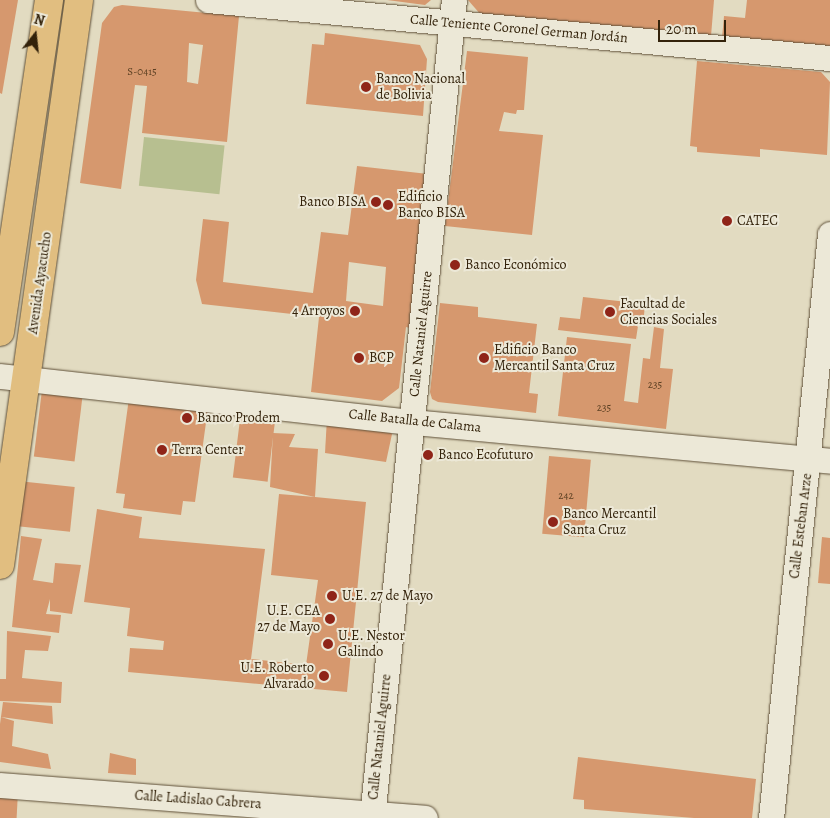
<!DOCTYPE html>
<html>
<head>
<meta charset="utf-8">
<style>
  body { margin:0 }
  #map { position:relative; width:830px; height:818px; overflow:hidden; background:#e2dbc1; font-family:Alegreya,serif }
  div>[style] { position:absolute }
  [style*='--x'] { left:calc(var(--x)*1px); top:calc(var(--y)*1px); width:calc(var(--w)*1px); rotate:calc(var(--a)*1deg) }
  .green>* { inset:0; background:#b7bf90; transform-origin:0 0 }
  .building>* { inset:0; background:#d6986e; transform-origin:0 0 }
  .roads { filter:drop-shadow(0 0 1px #5f5038) drop-shadow(0 0 1px #5f5038) }
  .street>* { height:25px; margin:-12.5px; padding:0 12.5px; transform-origin:12.5px; border-radius:12.5px; background:#ece8d7 }
  .primary>* { height:28px; margin:-14px; padding:0 14px; transform-origin:14px; border-radius:14px; background:#e1be80 }
  .dots>* { width:14px; height:14px; translate:-50% -50%; box-sizing:border-box; border:2px solid #ece8d7; border-radius:50% }
  span { translate:-50% -50%; white-space:nowrap; text-align:center; line-height:1.15; -webkit-text-stroke:4px #ece8d7; paint-order:stroke }
  .number-label { font-size:11px; color:#5c4023 }
  .number-label span { -webkit-text-stroke-width:0 }
  .street-label { font-size:14px; color:#33220a }
  .poi-label { font-size:14px; color:#33220a }
  .left { translate:0 -50%; text-align:left }
  .right { translate:-100% -50%; text-align:right }
  .north { position:absolute; left:10px; top:10px; width:50px; height:50px; -webkit-text-stroke:4px #ece8d7; paint-order:stroke; rotate:16deg; font-size:14px; font-weight:700; line-height:20px; text-align:center; color:#33220a }
  .north::after { content:''; display:block; margin:auto; width:18px; height:22px; background:#33220a; clip-path:polygon(50% 0,100% 100%,50% 72%,0 100%) }
  .scale { position:absolute; left:658px; top:20px; width:68px; height:22px; box-sizing:border-box; border:2px solid #33220a; border-top:0; padding-left:6px; font-size:15px; line-height:18px; white-space:nowrap; color:#33220a; -webkit-text-stroke:4px #ece8d7; paint-order:stroke }
</style>
</head>
<body>
<div id="map">
  <div class="green">
    <i style="left:144px;top:137px;width:81px;height:49px;rotate:6deg"></i>
  </div>
  <div class="building">
    <i style="clip-path:polygon(0 0,18px 0,2px 94px,0 93px)"></i>
    <i style="clip-path:polygon(387px 0,431px 0,425px 5px)"></i>
    <i style="clip-path:polygon(468px 0,714px 0,711px 36px,481px 15px)"></i>
    <i style="clip-path:polygon(747px 0,830px 0,830px 47px,722px 38px,724px 16px,745px 18px)"></i>
    <i style="clip-path:polygon(evenodd,122px 5px,239px 16px,227px 142px,142px 133px,147px 86px,135px 85px,121px 189px,80px 183px,102px 23px,114px 7px,122px 5px,189px 43px,203px 45px,198px 84px,187px 82px,189px 43px)"></i>
    <i style="clip-path:polygon(325px 33px,420px 45px,427px 59px,423px 116px,306px 104px,312px 44px,324px 45px)"></i>
    <i style="clip-path:polygon(467px 51px,528px 57px,524px 110px,517px 110px,516px 114px,504px 112px,499px 131px,543px 135px,532px 235px,445px 226px)"></i>
    <i style="clip-path:polygon(697px 61px,821px 72px,830px 82px,827px 155px,760px 149px,760px 157px,697px 152px,697px 147px,690px 146px)"></i>
    <i style="clip-path:polygon(evenodd,357px 166px,428px 174px,410px 328px,406px 327px,399px 388px,382px 401px,311px 392px,319px 317px,202px 304px,196px 280px,203px 219px,229px 222px,223px 282px,313px 293px,321px 232px,348px 235px,357px 166px,349px 262px,386px 267px,383px 306px,346px 301px,349px 262px)"></i>
    <i style="clip-path:polygon(583px 297px,645px 304px,643px 326px,638px 326px,636px 339px,558px 330px,560px 317px,580px 319px)"></i>
    <i style="clip-path:polygon(440px 303px,478px 307px,478px 317px,537px 324px,529px 393px,538px 394px,536px 413px,438px 402px,432px 399px,430px 392px)"></i>
    <i style="clip-path:polygon(654px 327px,664px 329px,660px 368px,673px 369px,666px 429px,558px 416px,567px 337px,631px 344px,624px 401px,638px 403px,643px 358px,650px 359px)"></i>
    <i style="left:42px;top:390px;width:41px;height:67px;rotate:7deg"></i>
    <i style="clip-path:polygon(129px 398px,208px 408px,195px 502px,183px 501px,181px 515px,123px 508px,125px 494px,116px 493px)"></i>
    <i style="left:241px;top:411px;width:35px;height:67px;rotate:7deg"></i>
    <i style="clip-path:polygon(327px 418px,379px 422px,392px 434px,386px 462px,325px 453px)"></i>
    <i style="clip-path:polygon(273px 433px,295px 434px,289px 447px,318px 449px,315px 497px,366px 502px,347px 692px,128px 672px,130px 648px,163px 650px,164px 641px,127px 636px,130px 608px,84px 602px,97px 509px,142px 517px,139px 538px,265px 549px,251px 659px,306px 665px,318px 580px,271px 575px,279px 494px,315px 497px,270px 487px)"></i>
    <i style="left:549px;top:456px;width:42px;height:78px;rotate:5deg"></i>
    <i style="left:18px;top:481px;width:57px;height:45px;rotate:6deg"></i>
    <i style="clip-path:polygon(21px 536px,42px 539px,33px 580px,53px 583px,55px 563px,81px 565px,72px 614px,50px 611px,50px 599px,46px 614px,61px 615px,59px 633px,12px 627px)"></i>
    <i style="clip-path:polygon(822px 537px,830px 538px,830px 584px,818px 583px)"></i>
    <i style="clip-path:polygon(7px 631px,51px 636px,48px 651px,25px 650px,22px 678px,62px 682px,61px 703px,0 701px,0 679px,6px 679px)"></i>
    <i style="clip-path:polygon(3px 702px,52px 706px,53px 724px,1px 717px,14px 721px,12px 746px,48px 754px,51px 769px,0 762px,0 724px)"></i>
    <i style="clip-path:polygon(110px 753px,136px 759px,136px 775px,108px 773px)"></i>
    <i style="clip-path:polygon(578px 757px,756px 779px,752px 818px,694px 818px,584px 809px,584px 800px,573px 799px)"></i>
    <i style="left:0;top:791px;width:18px;height:27px;rotate:3deg"></i>
  </div>
  <div class="roads">
    <div class="street">
      <i style="--x:208;--y:0;--w:625;--a:5.33"></i>
      <i style="--x:0;--y:376;--w:416;--a:6.4"></i>
      <i style="--x:413;--y:422;--w:419;--a:5.3"></i>
      <i style="--x:0;--y:785;--w:426;--a:4.4"></i>
      <i style="--x:372;--y:818;--w:822;--a:-84.28"></i>
      <i style="--x:771;--y:818;--w:587;--a:-84.23"></i>
    </div>
    <div class="primary">
      <i style="--x:0;--y:332;--w:336;--a:-81.6"></i>
      <i style="--x:0;--y:565;--w:570;--a:-82.04"></i>
    </div>
  </div>
  <div class="dots">
    <i style="left:366px;top:87px;background:#8f2418"></i>
    <i style="left:376px;top:202px;background:#8f2418"></i>
    <i style="left:388px;top:205px;background:#8f2418"></i>
    <i style="left:727px;top:221px;background:#8f2418"></i>
    <i style="left:455px;top:265px;background:#8f2418"></i>
    <i style="left:355px;top:311px;background:#8f2418"></i>
    <i style="left:610px;top:312px;background:#8f2418"></i>
    <i style="left:359px;top:358px;background:#8f2418"></i>
    <i style="left:484px;top:358px;background:#8f2418"></i>
    <i style="left:187px;top:418px;background:#8f2418"></i>
    <i style="left:162px;top:450px;background:#8f2418"></i>
    <i style="left:428px;top:455px;background:#8f2418"></i>
    <i style="left:553px;top:522px;background:#8f2418"></i>
    <i style="left:332px;top:596px;background:#8f2418"></i>
    <i style="left:330px;top:619px;background:#8f2418"></i>
    <i style="left:328px;top:644px;background:#8f2418"></i>
    <i style="left:324px;top:676px;background:#8f2418"></i>
  </div>
  <div class="number-label">
    <span style="left:142px;top:72px">S-0415</span>
    <span style="left:655px;top:385px">235</span>
    <span style="left:604px;top:408px">235</span>
    <span style="left:566px;top:496px">242</span>
  </div>
  <div class="street-label">
    <span style="left:519px;top:29px;rotate:5deg">Calle Teniente Coronel German Jordán</span>
    <span style="left:40px;top:283px;rotate:-82deg">Avenida Ayacucho</span>
    <span style="left:421px;top:334px;rotate:-84deg">Calle Nataniel Aguirre</span>
    <span style="left:415px;top:421px;rotate:6deg">Calle Batalla de Calama</span>
    <span style="left:801px;top:526px;rotate:-83deg">Calle Esteban Arze</span>
    <span style="left:380px;top:737px;rotate:-84deg">Calle Nataniel Aguirre</span>
    <span style="left:198px;top:800px;rotate:4deg">Calle Ladislao Cabrera</span>
  </div>
  <div class="poi-label">
    <span class="left" style="left:376px;top:87px">Banco Nacional<br>de Bolivia</span>
    <span class="left" style="left:398px;top:205px">Edificio<br>Banco BISA</span>
    <span class="right" style="left:366px;top:202px">Banco BISA</span>
    <span class="left" style="left:737px;top:221px">CATEC</span>
    <span class="left" style="left:465px;top:265px">Banco Económico</span>
    <span class="left" style="left:620px;top:312px">Facultad de<br>Ciencias Sociales</span>
    <span class="right" style="left:345px;top:311px">4 Arroyos</span>
    <span class="left" style="left:494px;top:358px">Edificio Banco<br>Mercantil Santa Cruz</span>
    <span class="left" style="left:369px;top:358px">BCP</span>
    <span class="left" style="left:197px;top:418px">Banco Prodem</span>
    <span class="left" style="left:172px;top:450px">Terra Center</span>
    <span class="left" style="left:438px;top:455px">Banco Ecofuturo</span>
    <span class="left" style="left:563px;top:522px">Banco Mercantil<br>Santa Cruz</span>
    <span class="left" style="left:342px;top:596px">U.E. 27 de Mayo</span>
    <span class="right" style="left:320px;top:619px">U.E. CEA<br>27 de Mayo</span>
    <span class="left" style="left:338px;top:644px">U.E. Nestor<br>Galindo</span>
    <span class="right" style="left:314px;top:676px">U.E. Roberto<br>Alvarado</span>
  </div>
  <div class="north">N</div>
  <div class="scale">20 m</div>
</div>
</body>
</html>
